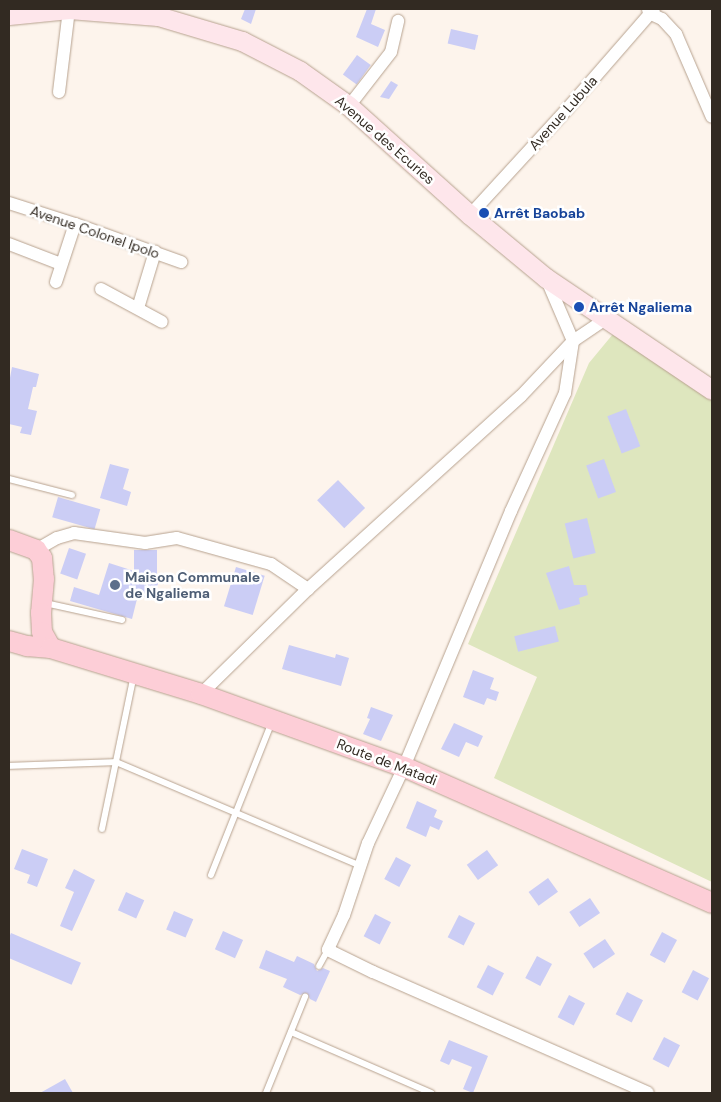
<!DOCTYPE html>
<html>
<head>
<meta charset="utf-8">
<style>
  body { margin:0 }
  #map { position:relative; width:721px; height:1102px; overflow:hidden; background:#fdf4ec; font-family:"DM Sans",sans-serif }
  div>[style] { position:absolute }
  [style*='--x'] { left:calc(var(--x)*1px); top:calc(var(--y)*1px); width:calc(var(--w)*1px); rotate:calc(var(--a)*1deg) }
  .green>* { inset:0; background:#dee6be }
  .building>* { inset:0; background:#cbcdf5; transform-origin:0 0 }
  .roads { filter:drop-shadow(0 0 1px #b7a28f) drop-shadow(0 0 1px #b7a28f) }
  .lane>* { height:6px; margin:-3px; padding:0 3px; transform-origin:3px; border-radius:3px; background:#fff }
  .street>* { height:12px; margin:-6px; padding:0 6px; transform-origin:6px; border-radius:6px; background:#fff }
  .secondary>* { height:19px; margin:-9.5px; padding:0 9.5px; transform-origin:9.5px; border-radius:9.5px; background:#fee6eb }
  .primary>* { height:20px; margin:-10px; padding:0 10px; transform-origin:10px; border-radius:10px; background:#fdced7 }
  .dots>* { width:14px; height:14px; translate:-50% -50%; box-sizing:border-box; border:2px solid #fff; border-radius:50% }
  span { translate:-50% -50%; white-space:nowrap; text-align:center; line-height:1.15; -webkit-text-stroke:5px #fff; paint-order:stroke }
  .street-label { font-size:14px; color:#322a22 }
  .transit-label { font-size:14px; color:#164399; font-weight:700 }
  .left { translate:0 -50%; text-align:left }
  .service-label { font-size:14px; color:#4e5e75; font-weight:700 }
  .frame { position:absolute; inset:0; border:10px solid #322a22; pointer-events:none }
</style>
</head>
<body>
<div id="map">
  <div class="green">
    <i style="clip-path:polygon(613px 334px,712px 397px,712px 882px,494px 778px,537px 677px,468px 644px,589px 363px)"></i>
  </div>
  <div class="building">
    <i style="clip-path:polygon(245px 9px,256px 9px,251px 24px,241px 19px)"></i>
    <i style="clip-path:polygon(367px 9px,376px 9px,371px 24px,385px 30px,378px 47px,356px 37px)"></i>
    <i style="left:451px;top:29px;width:28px;height:15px;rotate:13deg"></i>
    <i style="left:357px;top:55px;width:17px;height:24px;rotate:36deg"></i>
    <i style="clip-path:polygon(391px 81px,398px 85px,389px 99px,380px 97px)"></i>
    <i style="clip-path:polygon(12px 367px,39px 374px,36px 387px,33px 387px,28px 409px,37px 411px,31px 435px,20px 433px,22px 427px,9px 424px,9px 383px)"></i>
    <i style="left:626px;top:409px;width:40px;height:20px;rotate:69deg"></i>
    <i style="left:604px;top:459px;width:35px;height:19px;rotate:70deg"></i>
    <i style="clip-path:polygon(110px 464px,129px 469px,123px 489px,131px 492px,127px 506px,100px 498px)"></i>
    <i style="left:338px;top:480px;width:39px;height:29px;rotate:46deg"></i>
    <i style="left:58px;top:497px;width:44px;height:21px;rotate:16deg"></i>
    <i style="left:587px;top:518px;width:36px;height:23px;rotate:76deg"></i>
    <i style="left:69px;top:548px;width:18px;height:27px;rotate:19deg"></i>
    <i style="clip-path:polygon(134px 550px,157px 550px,157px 576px,160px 577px,153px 600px,138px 595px,132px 619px,70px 601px,74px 587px,99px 595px,109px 563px,134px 571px)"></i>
    <i style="clip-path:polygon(569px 566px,574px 585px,586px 585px,588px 595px,579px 598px,580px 604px,559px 610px,546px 573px)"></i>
    <i style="left:236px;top:567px;width:30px;height:41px;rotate:17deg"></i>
    <i style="left:555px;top:626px;width:16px;height:42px;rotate:76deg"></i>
    <i style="clip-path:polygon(289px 645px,335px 658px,336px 654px,349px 658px,341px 686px,282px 669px)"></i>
    <i style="clip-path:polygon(473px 670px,494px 678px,490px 689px,499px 692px,496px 701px,487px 698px,484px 705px,463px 697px)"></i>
    <i style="clip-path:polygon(371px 707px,393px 715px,381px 741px,363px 734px,370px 719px,367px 718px)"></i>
    <i style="clip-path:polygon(454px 723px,483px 736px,478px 747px,466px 742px,459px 757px,441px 749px)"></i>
    <i style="clip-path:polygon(417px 801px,437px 810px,434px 817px,443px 821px,439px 830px,430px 826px,426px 837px,406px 828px)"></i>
    <i style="clip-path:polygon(22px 849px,48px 859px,37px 887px,27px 883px,30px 875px,14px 869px)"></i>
    <i style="left:487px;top:850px;width:19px;height:25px;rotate:54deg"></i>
    <i style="left:396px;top:857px;width:17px;height:25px;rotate:28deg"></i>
    <i style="clip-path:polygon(74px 869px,95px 880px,72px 931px,60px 926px,74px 892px,65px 888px)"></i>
    <i style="left:548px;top:878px;width:17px;height:24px;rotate:54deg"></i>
    <i style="left:126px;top:892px;width:20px;height:20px;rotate:24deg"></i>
    <i style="left:590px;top:898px;width:18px;height:25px;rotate:56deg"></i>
    <i style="left:174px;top:911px;width:21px;height:20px;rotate:23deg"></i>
    <i style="left:375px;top:914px;width:18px;height:25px;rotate:27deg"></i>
    <i style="left:459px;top:915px;width:18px;height:25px;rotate:27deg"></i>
    <i style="left:223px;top:931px;width:22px;height:20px;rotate:24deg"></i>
    <i style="left:662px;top:932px;width:17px;height:26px;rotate:28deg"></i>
    <i style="left:11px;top:933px;width:76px;height:24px;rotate:23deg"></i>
    <i style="left:605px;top:939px;width:18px;height:26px;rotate:56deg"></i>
    <i style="clip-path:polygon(266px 950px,294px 962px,297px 956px,314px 964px,317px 971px,323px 968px,330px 971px,316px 1002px,310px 999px,307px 993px,300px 995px,283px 987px,287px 979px,259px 968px)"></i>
    <i style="left:537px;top:956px;width:17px;height:25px;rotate:28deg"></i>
    <i style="left:488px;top:965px;width:18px;height:25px;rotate:27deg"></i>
    <i style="left:693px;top:970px;width:18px;height:25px;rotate:27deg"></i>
    <i style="left:627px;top:992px;width:18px;height:25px;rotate:27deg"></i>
    <i style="left:569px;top:995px;width:18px;height:25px;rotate:27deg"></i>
    <i style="left:664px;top:1037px;width:18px;height:25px;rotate:27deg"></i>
    <i style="clip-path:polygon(449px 1040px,488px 1056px,473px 1093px,463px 1089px,472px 1067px,452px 1059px,449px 1065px,440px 1061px)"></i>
    <i style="clip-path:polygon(65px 1079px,73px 1093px,40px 1093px)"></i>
  </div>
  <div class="roads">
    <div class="lane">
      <i style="--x:9;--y:479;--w:65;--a:14.3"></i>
      <i style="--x:45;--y:603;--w:79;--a:12.4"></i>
      <i style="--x:9;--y:766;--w:107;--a:-2.1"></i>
      <i style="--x:116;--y:762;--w:266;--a:23"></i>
      <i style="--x:102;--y:829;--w:157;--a:-78.3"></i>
      <i style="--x:211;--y:875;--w:165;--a:-68.3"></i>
      <i style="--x:319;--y:966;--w:18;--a:-61"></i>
      <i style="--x:291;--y:1032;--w:153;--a:23.5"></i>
      <i style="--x:266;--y:1093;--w:104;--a:-67.9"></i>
    </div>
    <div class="street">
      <i style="--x:648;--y:9;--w:4;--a:76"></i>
      <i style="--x:649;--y:13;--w:14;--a:25"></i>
      <i style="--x:662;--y:19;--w:21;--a:47"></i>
      <i style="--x:676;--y:34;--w:90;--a:66.6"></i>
      <i style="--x:59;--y:92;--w:84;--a:-83.1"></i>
      <i style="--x:349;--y:106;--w:68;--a:-52.1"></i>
      <i style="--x:391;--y:52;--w:32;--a:-77"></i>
      <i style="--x:9;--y:203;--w:69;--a:17.7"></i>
      <i style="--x:75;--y:224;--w:113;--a:19.7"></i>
      <i style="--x:470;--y:215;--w:145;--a:-47.5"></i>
      <i style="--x:568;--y:108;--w:131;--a:-49"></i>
      <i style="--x:9;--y:244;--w:56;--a:21"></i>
      <i style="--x:546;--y:278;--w:69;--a:66.8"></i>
      <i style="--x:573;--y:341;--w:53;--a:98.7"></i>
      <i style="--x:565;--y:393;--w:130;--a:114.6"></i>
      <i style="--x:511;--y:511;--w:277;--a:112.7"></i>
      <i style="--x:404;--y:767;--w:84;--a:115.3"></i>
      <i style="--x:368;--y:843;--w:76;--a:108.4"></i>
      <i style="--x:344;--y:915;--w:38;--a:115"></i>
      <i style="--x:328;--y:950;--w:50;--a:26.1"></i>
      <i style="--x:373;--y:972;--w:300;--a:23.7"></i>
      <i style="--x:56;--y:282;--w:61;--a:-71.9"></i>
      <i style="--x:101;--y:289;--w:69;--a:28.4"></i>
      <i style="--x:138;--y:308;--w:59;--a:-73.1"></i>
      <i style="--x:36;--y:550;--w:24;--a:-30"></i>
      <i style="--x:57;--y:538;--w:18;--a:-16"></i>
      <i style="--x:74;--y:533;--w:72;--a:8"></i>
      <i style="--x:145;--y:543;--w:32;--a:-9"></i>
      <i style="--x:177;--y:538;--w:98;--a:15.5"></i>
      <i style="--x:271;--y:564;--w:45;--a:34"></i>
      <i style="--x:201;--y:694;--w:150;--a:-44.5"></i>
      <i style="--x:308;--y:589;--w:287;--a:-42.2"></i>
      <i style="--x:521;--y:396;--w:76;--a:-46.6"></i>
      <i style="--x:573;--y:341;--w:40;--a:-34"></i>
    </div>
    <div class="secondary">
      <i style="--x:9;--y:15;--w:60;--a:-5.7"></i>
      <i style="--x:69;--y:9;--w:89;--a:4.5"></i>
      <i style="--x:158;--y:16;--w:88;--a:16.6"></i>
      <i style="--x:242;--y:41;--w:65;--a:27.3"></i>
      <i style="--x:300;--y:71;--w:60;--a:35.5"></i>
      <i style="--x:349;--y:106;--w:163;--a:42"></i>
      <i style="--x:470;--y:215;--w:99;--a:39.7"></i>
      <i style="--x:546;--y:278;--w:200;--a:34"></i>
    </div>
    <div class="primary">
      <i style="--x:9;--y:540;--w:29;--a:20"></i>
      <i style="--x:36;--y:550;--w:10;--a:53"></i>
      <i style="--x:42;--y:558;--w:21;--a:85"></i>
      <i style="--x:44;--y:579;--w:34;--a:95"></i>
      <i style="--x:41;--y:613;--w:19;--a:87"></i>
      <i style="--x:42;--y:632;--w:18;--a:61"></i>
      <i style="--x:9;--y:641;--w:19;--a:16"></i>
      <i style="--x:27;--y:646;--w:24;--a:5"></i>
      <i style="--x:51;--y:648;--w:157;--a:17"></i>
      <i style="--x:201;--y:694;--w:216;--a:19.8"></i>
      <i style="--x:404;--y:767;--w:337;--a:23.8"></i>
    </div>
  </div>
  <div class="dots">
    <i style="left:484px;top:213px;background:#1a4fb4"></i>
    <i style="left:579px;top:307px;background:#1a4fb4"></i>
    <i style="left:115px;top:585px;background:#5c6f8a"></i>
  </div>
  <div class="street-label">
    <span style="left:563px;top:113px;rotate:-48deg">Avenue Lubula</span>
    <span style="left:385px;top:140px;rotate:41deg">Avenue des Ecuries</span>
    <span style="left:95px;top:232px;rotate:19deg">Avenue Colonel Ipolo</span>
    <span style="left:387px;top:762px;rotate:21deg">Route de Matadi</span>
  </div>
  <div class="transit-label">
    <span class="left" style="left:494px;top:213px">Arrêt Baobab</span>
    <span class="left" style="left:589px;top:307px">Arrêt Ngaliema</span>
  </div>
  <div class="service-label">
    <span class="left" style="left:125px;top:585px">Maison Communale<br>de Ngaliema</span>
  </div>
  <div class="frame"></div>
</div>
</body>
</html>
